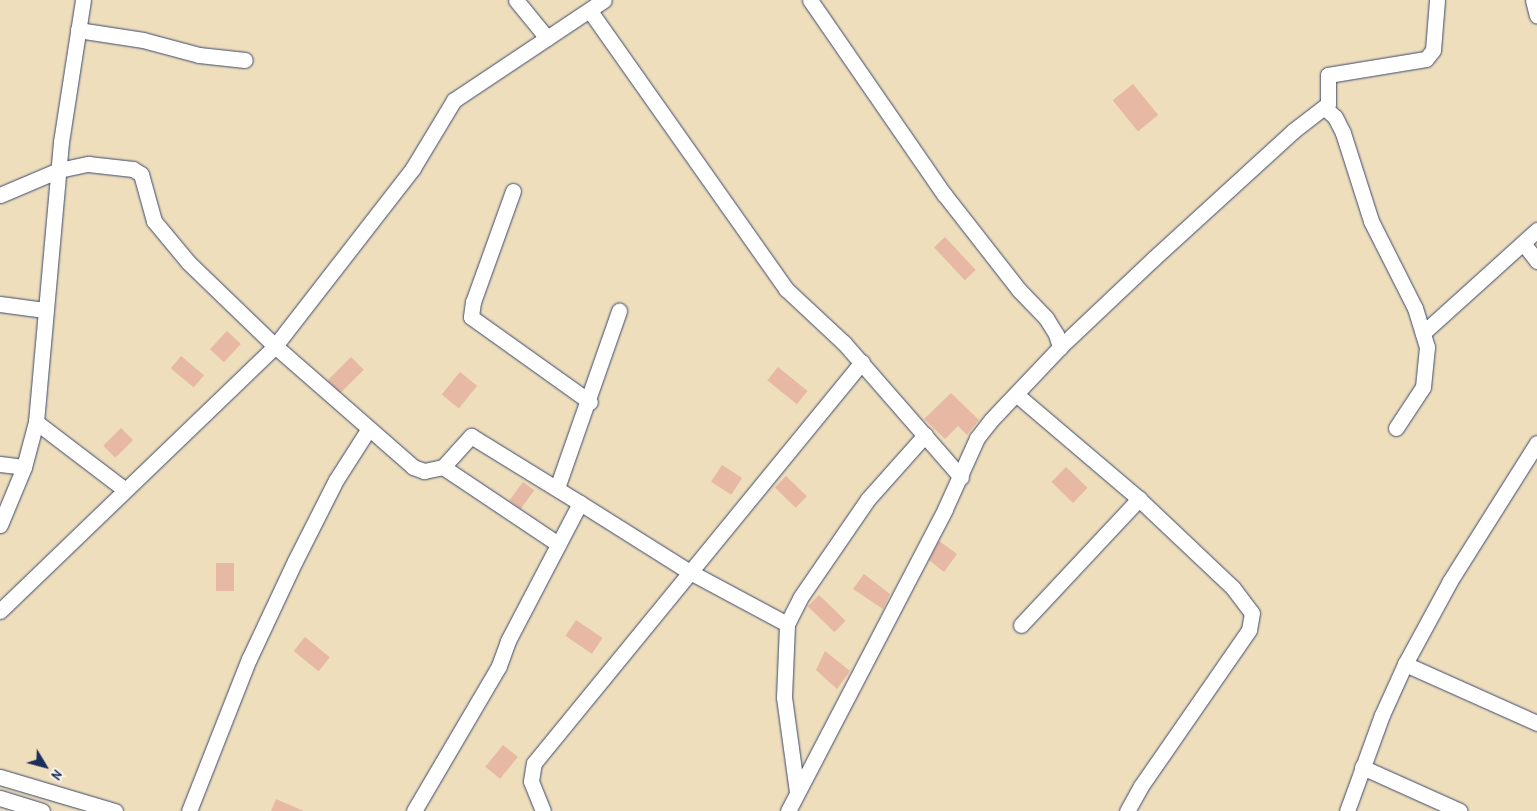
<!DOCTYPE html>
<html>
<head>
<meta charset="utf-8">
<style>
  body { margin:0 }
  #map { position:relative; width:1537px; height:811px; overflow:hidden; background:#eedebc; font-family:"Patrick Hand",sans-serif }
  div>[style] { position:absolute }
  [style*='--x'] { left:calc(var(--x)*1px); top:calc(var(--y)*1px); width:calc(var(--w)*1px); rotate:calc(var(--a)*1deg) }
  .building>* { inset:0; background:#e7b8a3; transform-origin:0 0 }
  .roads { filter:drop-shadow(0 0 1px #3b496c) drop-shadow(0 0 1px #3b496c) }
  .minor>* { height:15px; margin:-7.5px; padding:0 7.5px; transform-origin:7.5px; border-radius:7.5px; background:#fff }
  span { translate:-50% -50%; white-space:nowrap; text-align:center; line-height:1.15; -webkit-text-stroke:5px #fbf7ec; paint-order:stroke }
  .north { position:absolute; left:20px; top:741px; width:50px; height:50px; -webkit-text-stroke:4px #fbf7ec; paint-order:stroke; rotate:127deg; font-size:14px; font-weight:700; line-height:20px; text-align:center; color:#1b2f5e }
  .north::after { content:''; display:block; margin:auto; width:18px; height:22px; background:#1b2f5e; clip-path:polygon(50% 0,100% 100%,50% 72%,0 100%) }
</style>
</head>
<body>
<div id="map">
  <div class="building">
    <i style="left:1133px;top:84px;width:40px;height:26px;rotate:51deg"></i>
    <i style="left:945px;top:237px;width:45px;height:15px;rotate:47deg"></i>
    <i style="left:227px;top:331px;width:19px;height:25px;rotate:43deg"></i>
    <i style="left:181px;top:356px;width:30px;height:16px;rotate:40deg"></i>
    <i style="left:351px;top:357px;width:18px;height:33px;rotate:45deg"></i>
    <i style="left:778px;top:367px;width:38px;height:17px;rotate:39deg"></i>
    <i style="left:460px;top:372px;width:22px;height:29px;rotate:39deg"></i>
    <i style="clip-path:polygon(951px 393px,979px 420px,967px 435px,958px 426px,945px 439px,924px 419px)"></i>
    <i style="left:121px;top:428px;width:17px;height:25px;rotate:45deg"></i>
    <i style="left:722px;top:465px;width:24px;height:20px;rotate:33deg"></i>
    <i style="left:1066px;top:467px;width:30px;height:21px;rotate:44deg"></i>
    <i style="left:786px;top:476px;width:29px;height:16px;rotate:44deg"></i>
    <i style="left:523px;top:482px;width:14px;height:23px;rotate:36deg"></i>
    <i style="clip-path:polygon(939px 541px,957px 554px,944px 572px,929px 560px)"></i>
    <i style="left:216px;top:563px;width:18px;height:28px"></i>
    <i style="clip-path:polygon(864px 574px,890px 594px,883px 609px,853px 589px)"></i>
    <i style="left:819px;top:595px;width:37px;height:16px;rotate:44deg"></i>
    <i style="left:576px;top:620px;width:32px;height:19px;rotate:34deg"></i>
    <i style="left:305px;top:637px;width:32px;height:18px;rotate:39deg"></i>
    <i style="clip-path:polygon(825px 651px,850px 671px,837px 689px,816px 670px)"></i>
    <i style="left:503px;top:745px;width:19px;height:28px;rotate:39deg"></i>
    <i style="clip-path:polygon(276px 799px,304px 811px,271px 811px)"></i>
  </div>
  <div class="roads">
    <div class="minor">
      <i style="--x:516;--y:0;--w:49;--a:50.8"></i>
      <i style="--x:810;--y:0;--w:236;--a:55.4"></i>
      <i style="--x:944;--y:194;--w:122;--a:52"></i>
      <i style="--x:1019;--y:290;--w:39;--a:46"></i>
      <i style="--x:1046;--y:318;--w:19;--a:58"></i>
      <i style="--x:1056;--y:334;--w:14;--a:73"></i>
      <i style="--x:1533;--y:0;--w:16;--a:76"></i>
      <i style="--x:590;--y:11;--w:340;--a:54.8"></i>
      <i style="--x:786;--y:289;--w:79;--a:43"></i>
      <i style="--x:844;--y:343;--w:178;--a:48.9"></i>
      <i style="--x:78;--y:30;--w:66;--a:8.7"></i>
      <i style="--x:143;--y:40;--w:58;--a:15"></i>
      <i style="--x:199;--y:55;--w:46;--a:6.2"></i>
      <i style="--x:1325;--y:108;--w:13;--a:42"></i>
      <i style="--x:1335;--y:117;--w:18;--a:63"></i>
      <i style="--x:1343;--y:133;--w:92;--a:72.3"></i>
      <i style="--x:1371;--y:221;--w:97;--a:63.2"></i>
      <i style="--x:1415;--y:308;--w:41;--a:72.9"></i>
      <i style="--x:1427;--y:347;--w:40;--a:95.7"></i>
      <i style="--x:1423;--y:387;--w:49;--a:123.4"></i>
      <i style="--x:513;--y:191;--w:118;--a:109.8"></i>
      <i style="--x:473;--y:302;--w:15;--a:98"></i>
      <i style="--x:471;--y:317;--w:146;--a:35.5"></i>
      <i style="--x:0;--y:195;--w:64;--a:-23"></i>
      <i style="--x:59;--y:170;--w:30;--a:-12"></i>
      <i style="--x:88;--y:164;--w:45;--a:6.3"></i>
      <i style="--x:133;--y:169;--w:9;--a:32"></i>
      <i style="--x:141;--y:174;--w:49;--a:74.5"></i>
      <i style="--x:154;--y:221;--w:53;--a:50.3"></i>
      <i style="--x:188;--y:262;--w:121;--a:44"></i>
      <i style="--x:275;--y:346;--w:184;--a:41.2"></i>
      <i style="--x:413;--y:467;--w:12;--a:20"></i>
      <i style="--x:424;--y:471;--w:19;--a:-12"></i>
      <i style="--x:443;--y:467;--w:42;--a:-47.9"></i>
      <i style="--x:471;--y:436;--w:128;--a:31.6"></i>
      <i style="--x:580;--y:503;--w:156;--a:117.6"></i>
      <i style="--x:508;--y:641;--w:27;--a:110"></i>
      <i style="--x:499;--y:666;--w:168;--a:120.4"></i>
      <i style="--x:1523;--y:243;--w:23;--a:52"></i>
      <i style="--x:0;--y:304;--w:45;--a:7.6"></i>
      <i style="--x:1423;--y:333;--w:154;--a:-42.1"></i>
      <i style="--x:1017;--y:395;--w:160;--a:40.4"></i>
      <i style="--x:1139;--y:499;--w:129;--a:43.4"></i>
      <i style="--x:1233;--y:588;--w:31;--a:53"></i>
      <i style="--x:1252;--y:613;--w:17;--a:100"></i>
      <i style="--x:1249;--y:630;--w:190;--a:124.7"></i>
      <i style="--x:1141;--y:786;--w:29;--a:119"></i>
      <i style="--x:36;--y:422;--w:111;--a:37.3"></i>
      <i style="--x:0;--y:464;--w:24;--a:7"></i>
      <i style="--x:443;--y:467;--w:138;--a:33.8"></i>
      <i style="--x:557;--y:488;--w:188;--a:-70.7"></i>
      <i style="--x:580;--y:503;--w:128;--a:32.2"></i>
      <i style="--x:688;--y:571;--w:112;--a:28.2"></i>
      <i style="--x:0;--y:525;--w:63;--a:-67.5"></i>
      <i style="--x:24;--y:467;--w:47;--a:-75.1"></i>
      <i style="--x:36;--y:422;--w:281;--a:-84.9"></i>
      <i style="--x:61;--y:142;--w:144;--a:-81.2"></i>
      <i style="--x:0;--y:611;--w:382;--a:-43.9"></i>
      <i style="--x:275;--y:346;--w:225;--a:-52.2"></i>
      <i style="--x:413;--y:168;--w:79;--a:-58.9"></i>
      <i style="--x:454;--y:100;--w:180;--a:-33.7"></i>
      <i style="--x:1021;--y:625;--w:173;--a:-46.9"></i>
      <i style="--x:1405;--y:664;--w:145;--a:24.1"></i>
      <i style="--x:1362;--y:767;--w:107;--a:24.2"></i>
      <i style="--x:0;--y:777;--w:120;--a:16.5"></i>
      <i style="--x:797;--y:792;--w:96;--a:-97.8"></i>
      <i style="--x:784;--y:697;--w:73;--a:-87.6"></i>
      <i style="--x:787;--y:624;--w:29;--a:-63"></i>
      <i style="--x:800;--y:598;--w:120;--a:-55.5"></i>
      <i style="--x:868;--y:499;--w:86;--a:-48.3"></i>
      <i style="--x:0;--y:798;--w:44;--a:17.2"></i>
      <i style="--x:189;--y:811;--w:163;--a:-68.5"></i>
      <i style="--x:249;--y:659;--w:108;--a:-64.9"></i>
      <i style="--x:295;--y:561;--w:91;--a:-63.2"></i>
      <i style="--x:336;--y:480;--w:59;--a:-57.4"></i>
      <i style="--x:543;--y:811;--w:32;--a:-112"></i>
      <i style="--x:531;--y:781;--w:18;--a:-81"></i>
      <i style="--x:534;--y:763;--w:518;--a:-50.72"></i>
      <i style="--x:788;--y:811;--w:340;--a:-62.5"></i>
      <i style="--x:945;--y:509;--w:78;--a:-65.7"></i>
      <i style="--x:977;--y:438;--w:24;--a:-52"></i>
      <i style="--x:992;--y:419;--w:99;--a:-46.6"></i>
      <i style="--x:1060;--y:347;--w:128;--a:-43.4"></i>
      <i style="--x:1153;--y:259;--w:190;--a:-42.4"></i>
      <i style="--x:1293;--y:131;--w:44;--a:-37.6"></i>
      <i style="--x:1328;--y:104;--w:29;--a:-90"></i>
      <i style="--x:1328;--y:75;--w:99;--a:-9.3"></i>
      <i style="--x:1426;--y:59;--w:11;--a:-52"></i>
      <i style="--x:1433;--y:50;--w:50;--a:-85.4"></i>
      <i style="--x:1347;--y:811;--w:102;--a:-70"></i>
      <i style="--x:1382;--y:715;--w:56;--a:-65.7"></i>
      <i style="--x:1405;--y:664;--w:94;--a:-61.5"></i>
      <i style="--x:1450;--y:581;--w:163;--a:-57.8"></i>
    </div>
  </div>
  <div class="north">N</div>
</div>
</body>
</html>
